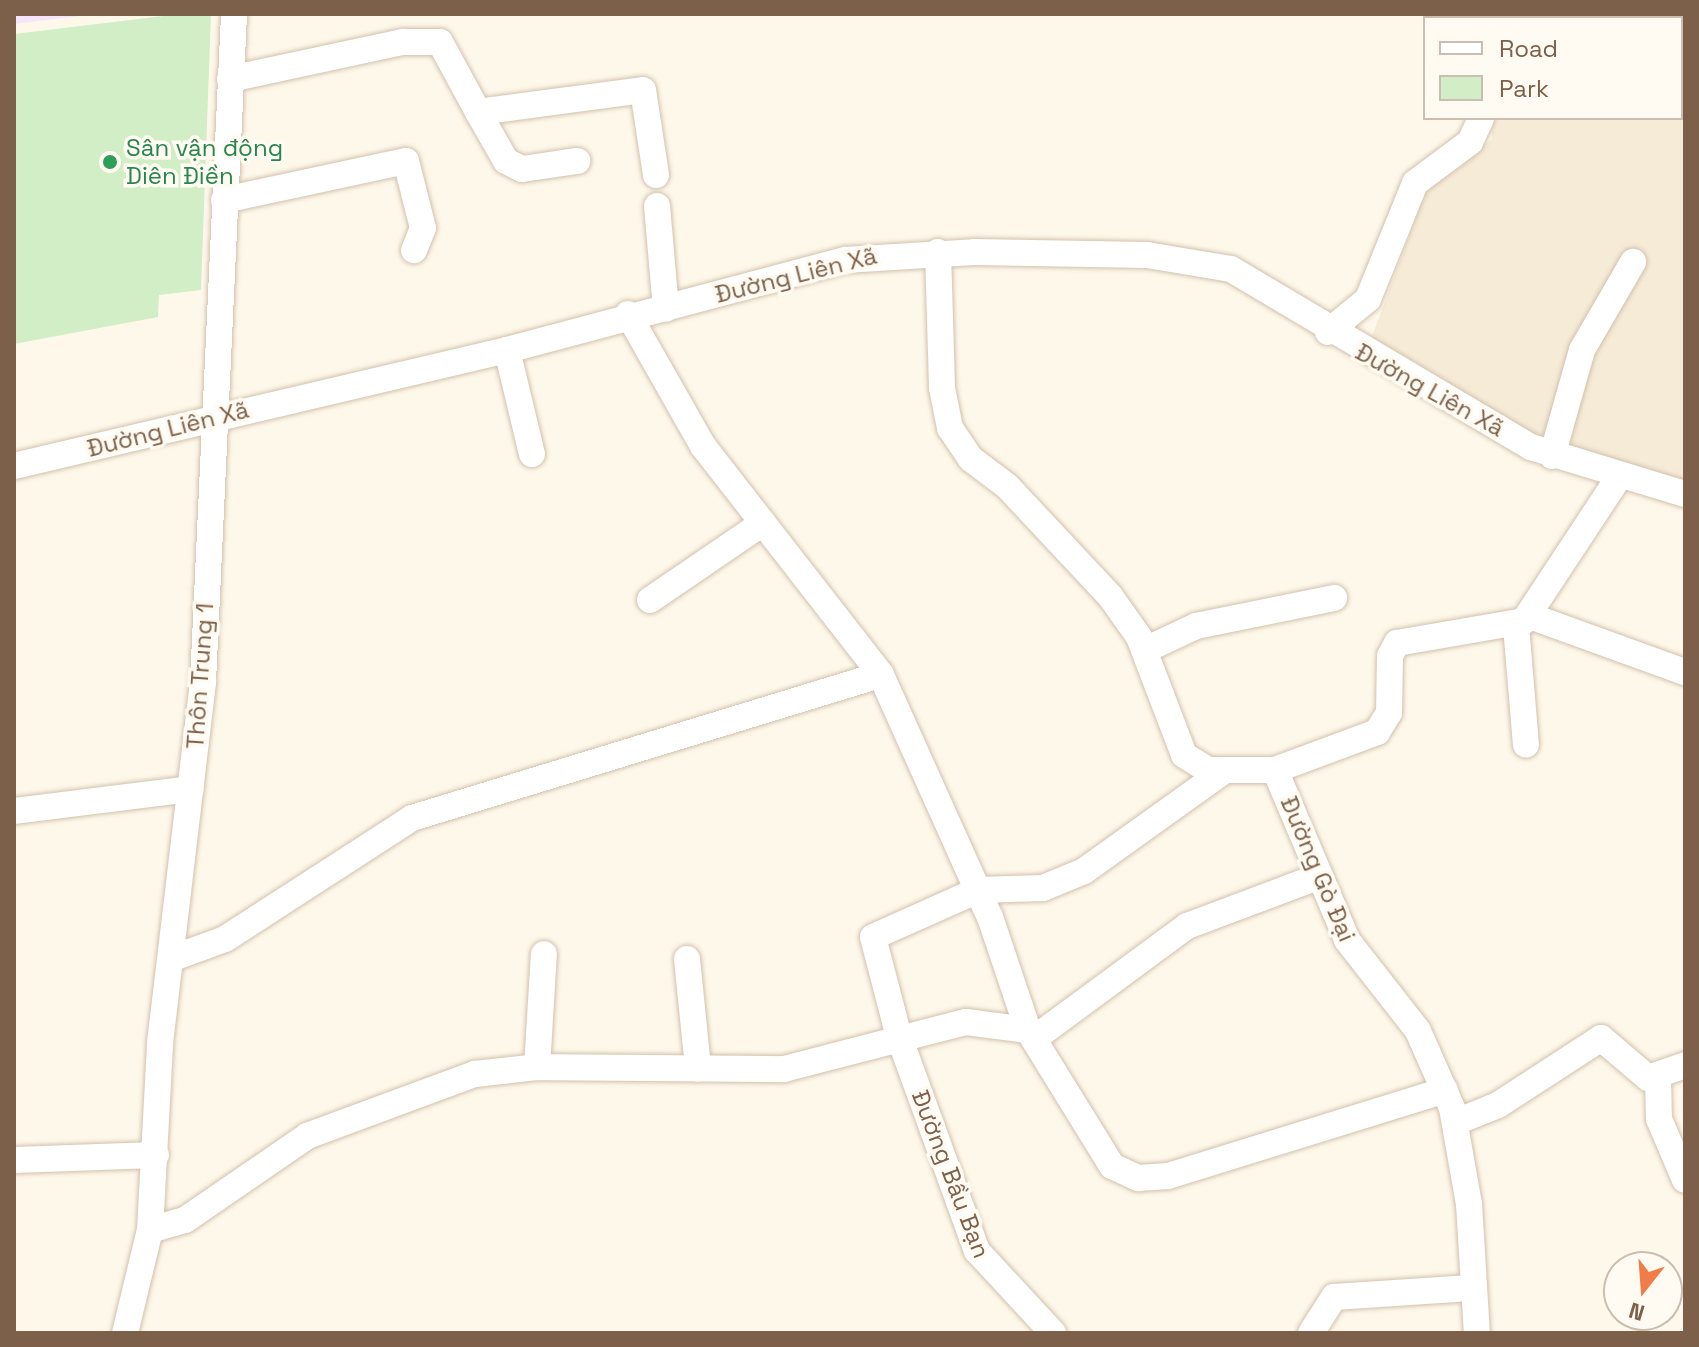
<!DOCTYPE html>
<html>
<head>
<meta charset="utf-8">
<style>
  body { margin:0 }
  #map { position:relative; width:1699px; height:1347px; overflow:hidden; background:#fef8ea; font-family:"Space Grotesk",sans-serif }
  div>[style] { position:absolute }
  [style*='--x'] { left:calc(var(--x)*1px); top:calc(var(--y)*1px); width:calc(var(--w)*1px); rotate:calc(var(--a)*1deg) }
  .residential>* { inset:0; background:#f6ebd7 }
  .education>* { inset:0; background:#f5e6fb }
  .green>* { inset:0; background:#d2eec6 }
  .roads { filter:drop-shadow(0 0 2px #d2c1ad) drop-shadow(0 0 2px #d2c1ad) }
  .minor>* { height:26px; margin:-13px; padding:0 13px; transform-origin:13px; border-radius:13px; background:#fff }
  .dots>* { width:22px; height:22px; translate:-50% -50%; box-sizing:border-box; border:4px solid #fffbf2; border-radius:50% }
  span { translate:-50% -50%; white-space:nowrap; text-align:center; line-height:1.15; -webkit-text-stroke:7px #fffbf2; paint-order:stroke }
  .leisure-label { font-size:24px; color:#27864d }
  .left { translate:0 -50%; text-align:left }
  .street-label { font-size:24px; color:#7c604a }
  .frame { position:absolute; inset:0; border:16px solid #7c604a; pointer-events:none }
  .legend { position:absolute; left:1423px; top:16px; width:260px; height:104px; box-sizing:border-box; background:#fffbf2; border:2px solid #cbbdaf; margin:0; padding:10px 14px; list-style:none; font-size:24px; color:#7c604a }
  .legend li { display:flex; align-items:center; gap:16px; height:40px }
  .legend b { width:40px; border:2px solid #cbbdaf }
  .north { position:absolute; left:1603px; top:1251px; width:80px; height:80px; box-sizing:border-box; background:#fffbf2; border:2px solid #cbbdaf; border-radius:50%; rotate:197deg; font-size:22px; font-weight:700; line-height:32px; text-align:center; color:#7c604a }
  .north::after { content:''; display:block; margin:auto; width:28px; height:36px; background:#f07c47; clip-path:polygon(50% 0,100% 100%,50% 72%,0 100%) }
</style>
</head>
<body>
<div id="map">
  <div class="residential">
    <i style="clip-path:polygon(1496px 14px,1685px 14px,1685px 484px,1591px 465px,1368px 347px,1430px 181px,1492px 139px,1492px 118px,1681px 118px,1681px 18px)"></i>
  </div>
  <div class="education">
    <i style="clip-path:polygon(14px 14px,96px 14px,14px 24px)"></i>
  </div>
  <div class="green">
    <i style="clip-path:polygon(180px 14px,211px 14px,201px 290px,159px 295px,158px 317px,14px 344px,14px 34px)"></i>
  </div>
  <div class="roads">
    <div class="minor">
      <i style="--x:1480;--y:18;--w:4;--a:-76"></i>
      <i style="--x:230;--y:79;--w:177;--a:-12.1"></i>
      <i style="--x:403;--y:42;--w:37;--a:0"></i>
      <i style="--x:440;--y:42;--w:80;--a:61.5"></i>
      <i style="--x:478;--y:112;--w:166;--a:-7.6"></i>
      <i style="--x:643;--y:90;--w:86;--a:81.3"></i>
      <i style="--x:478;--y:112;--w:56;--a:60.3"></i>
      <i style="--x:506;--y:161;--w:18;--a:27"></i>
      <i style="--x:522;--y:169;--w:56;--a:-8.3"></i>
      <i style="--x:224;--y:200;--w:186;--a:-12.1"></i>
      <i style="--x:406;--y:161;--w:69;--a:75.8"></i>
      <i style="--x:423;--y:228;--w:24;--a:112"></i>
      <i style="--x:657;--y:206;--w:103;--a:85"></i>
      <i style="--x:938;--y:252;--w:136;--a:88.3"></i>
      <i style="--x:942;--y:388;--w:41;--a:78.7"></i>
      <i style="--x:950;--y:428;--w:37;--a:56"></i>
      <i style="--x:971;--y:459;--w:45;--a:36.9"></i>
      <i style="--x:1007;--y:486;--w:151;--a:46.9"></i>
      <i style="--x:1110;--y:596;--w:50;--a:54.7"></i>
      <i style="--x:1139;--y:637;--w:126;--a:69.1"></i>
      <i style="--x:1184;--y:755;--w:28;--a:32"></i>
      <i style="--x:1208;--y:770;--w:67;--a:0"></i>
      <i style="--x:1275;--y:770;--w:109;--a:-20.4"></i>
      <i style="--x:1377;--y:732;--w:22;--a:-58"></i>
      <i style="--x:1389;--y:713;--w:57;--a:-89"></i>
      <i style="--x:1390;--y:656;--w:15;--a:-62"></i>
      <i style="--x:1397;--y:643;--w:129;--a:-9.8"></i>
      <i style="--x:1524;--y:621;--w:173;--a:-56.6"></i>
      <i style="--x:628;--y:314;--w:152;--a:60.4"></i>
      <i style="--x:703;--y:446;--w:290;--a:52.1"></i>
      <i style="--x:881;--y:675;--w:265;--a:65.8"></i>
      <i style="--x:990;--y:917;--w:119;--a:71.4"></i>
      <i style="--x:1028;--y:1030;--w:160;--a:58.3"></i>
      <i style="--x:1112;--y:1166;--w:29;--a:25"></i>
      <i style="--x:1138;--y:1178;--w:30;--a:-4"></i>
      <i style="--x:1168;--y:1176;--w:290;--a:-17.2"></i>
      <i style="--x:1328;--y:332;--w:52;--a:-39.5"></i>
      <i style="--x:1368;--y:299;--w:125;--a:-67.9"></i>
      <i style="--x:1415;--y:183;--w:69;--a:-36.7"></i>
      <i style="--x:1470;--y:142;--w:26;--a:-65"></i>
      <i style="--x:507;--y:350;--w:107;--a:76.5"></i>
      <i style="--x:1552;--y:456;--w:110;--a:-74.2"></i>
      <i style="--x:1582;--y:350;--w:102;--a:-59.9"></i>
      <i style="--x:14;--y:466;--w:506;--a:-13.24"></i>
      <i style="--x:507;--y:350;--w:350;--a:-14.9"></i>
      <i style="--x:845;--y:260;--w:129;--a:-3.5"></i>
      <i style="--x:974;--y:252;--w:173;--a:1"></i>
      <i style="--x:1147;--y:255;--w:85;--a:9.5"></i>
      <i style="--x:1231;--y:269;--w:349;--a:30.7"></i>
      <i style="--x:1531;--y:447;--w:161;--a:17"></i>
      <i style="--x:650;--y:600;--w:137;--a:-34.3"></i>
      <i style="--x:1530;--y:616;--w:165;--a:19.9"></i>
      <i style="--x:1516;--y:626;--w:119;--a:85.2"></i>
      <i style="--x:1145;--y:650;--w:56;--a:-25.2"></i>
      <i style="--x:1196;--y:626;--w:141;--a:-11.5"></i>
      <i style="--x:1275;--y:770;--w:185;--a:67"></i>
      <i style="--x:1347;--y:940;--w:115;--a:52"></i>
      <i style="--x:1418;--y:1031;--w:84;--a:66.2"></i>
      <i style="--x:1452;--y:1108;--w:97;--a:80"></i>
      <i style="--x:1469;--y:1204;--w:129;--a:86.5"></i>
      <i style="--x:14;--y:811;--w:178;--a:-7.1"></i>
      <i style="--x:173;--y:958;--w:55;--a:-20.1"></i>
      <i style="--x:225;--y:939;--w:223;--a:-32.9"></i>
      <i style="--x:412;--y:818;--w:490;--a:-17"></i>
      <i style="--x:687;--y:959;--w:110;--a:84.2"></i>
      <i style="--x:1035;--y:1038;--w:189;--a:-36.4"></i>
      <i style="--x:1187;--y:926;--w:142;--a:-20.6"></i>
      <i style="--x:537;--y:1067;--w:113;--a:-86.5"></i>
      <i style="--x:1658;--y:1079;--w:40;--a:88.6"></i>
      <i style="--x:1659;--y:1119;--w:66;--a:66.9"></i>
      <i style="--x:1456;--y:1122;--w:45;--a:-22"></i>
      <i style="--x:1498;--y:1105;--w:123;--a:-33"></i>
      <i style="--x:1601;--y:1038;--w:62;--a:40.4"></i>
      <i style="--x:1648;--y:1078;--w:39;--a:-19"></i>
      <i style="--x:14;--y:1160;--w:142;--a:-2"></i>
      <i style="--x:150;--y:1230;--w:36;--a:-16"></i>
      <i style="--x:185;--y:1220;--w:148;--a:-34.5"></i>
      <i style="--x:307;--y:1136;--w:179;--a:-20.3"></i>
      <i style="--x:475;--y:1074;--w:62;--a:-6.4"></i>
      <i style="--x:537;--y:1067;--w:247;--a:0.5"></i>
      <i style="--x:784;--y:1069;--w:188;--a:-14.5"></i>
      <i style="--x:966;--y:1022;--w:63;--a:7.4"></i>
      <i style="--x:125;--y:1333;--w:106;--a:-76.4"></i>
      <i style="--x:150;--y:1230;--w:187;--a:-86.9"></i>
      <i style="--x:160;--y:1043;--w:364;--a:-83.2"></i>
      <i style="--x:203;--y:682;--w:669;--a:-87.34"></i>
      <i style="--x:1053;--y:1333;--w:112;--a:-132.8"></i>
      <i style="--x:977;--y:1251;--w:228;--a:-110"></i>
      <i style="--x:899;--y:1037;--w:103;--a:-104.6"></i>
      <i style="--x:873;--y:937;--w:115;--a:-24.1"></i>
      <i style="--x:978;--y:890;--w:65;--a:-1.8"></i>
      <i style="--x:1043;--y:888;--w:44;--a:-22.5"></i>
      <i style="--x:1084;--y:871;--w:168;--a:-35.6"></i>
      <i style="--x:1311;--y:1333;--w:43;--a:-57.4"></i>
      <i style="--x:1334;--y:1297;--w:137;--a:-3.8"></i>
    </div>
  </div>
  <div class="dots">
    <i style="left:110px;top:162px;background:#2e9e5b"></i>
  </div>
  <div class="leisure-label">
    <span class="left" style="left:126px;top:162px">Sân vận động<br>Diên Điền</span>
  </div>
  <div class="street-label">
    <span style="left:796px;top:275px;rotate:-14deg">Đường Liên Xã</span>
    <span style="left:1430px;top:390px;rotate:29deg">Đường Liên Xã</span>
    <span style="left:168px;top:429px;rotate:-14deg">Đường Liên Xã</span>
    <span style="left:200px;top:676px;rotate:-86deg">Thôn Trung 1</span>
    <span style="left:1318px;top:869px;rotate:67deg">Đường Gò Đại</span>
    <span style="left:951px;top:1174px;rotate:69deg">Đường Bầu Bạn</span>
  </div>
  <div class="frame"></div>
  <ul class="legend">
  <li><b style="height:10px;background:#fff"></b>Road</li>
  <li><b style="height:22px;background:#d2eec6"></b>Park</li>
  </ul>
  <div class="north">N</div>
</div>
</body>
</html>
